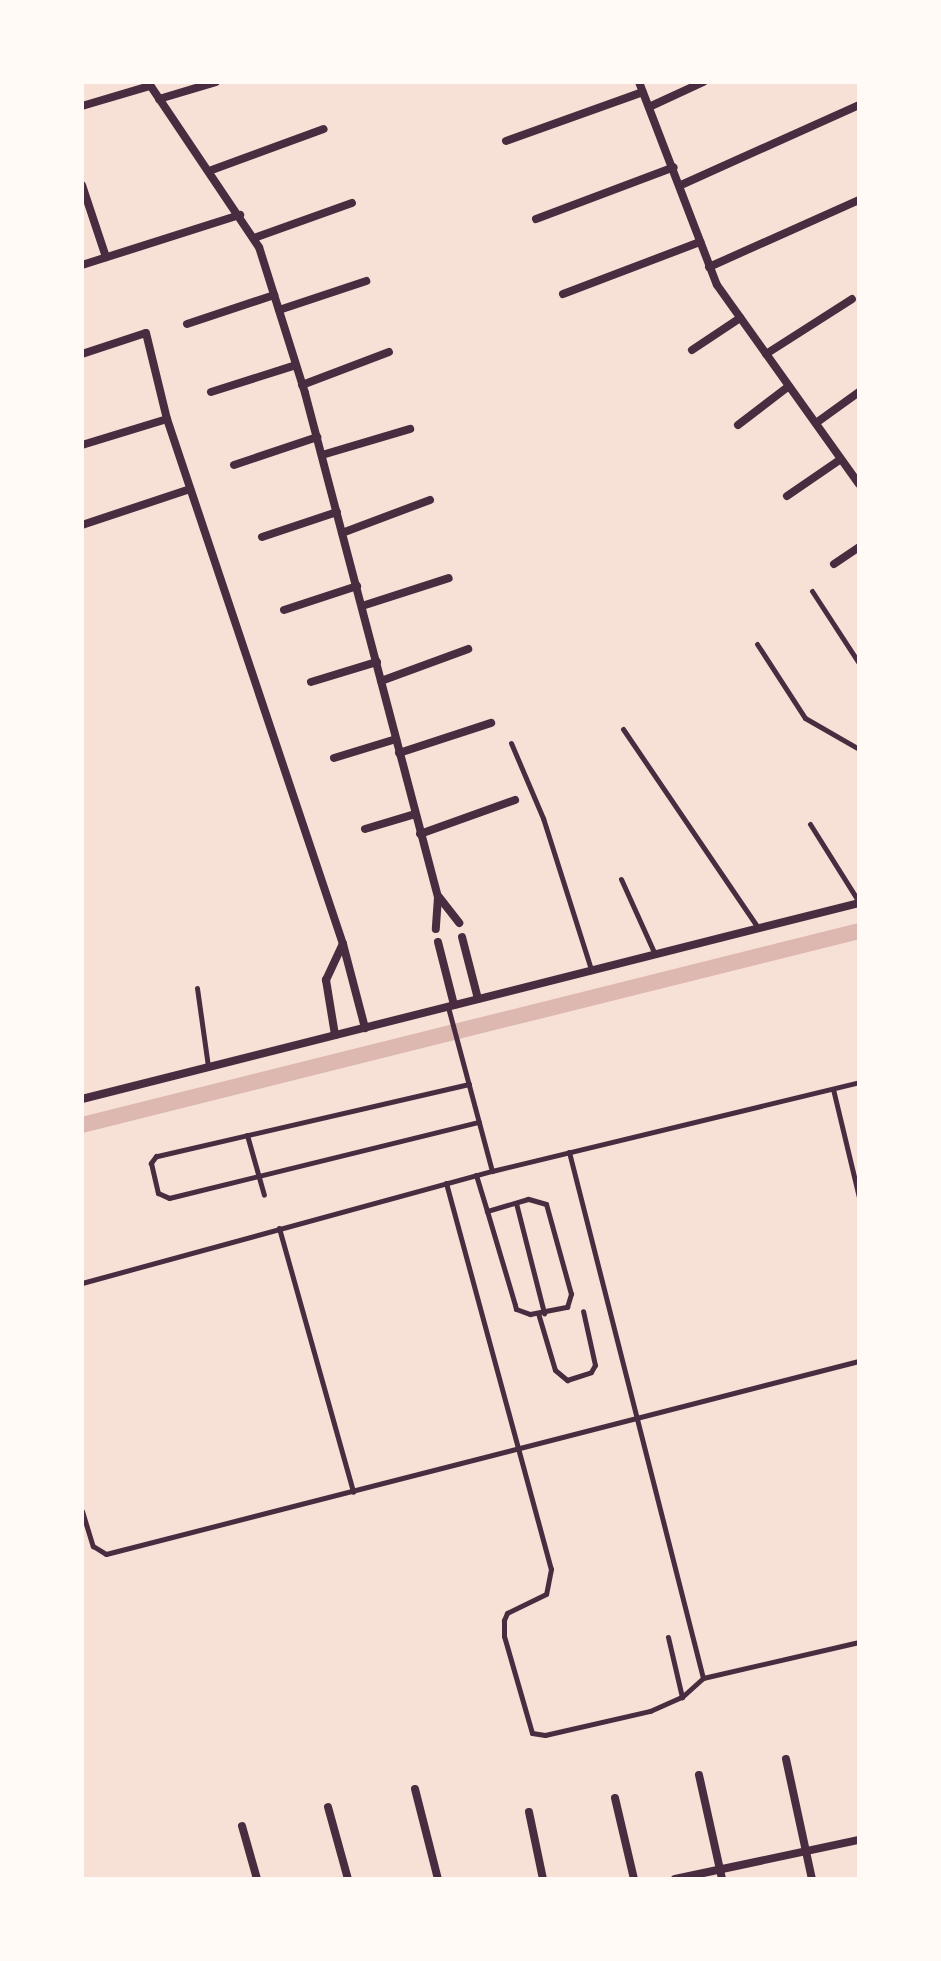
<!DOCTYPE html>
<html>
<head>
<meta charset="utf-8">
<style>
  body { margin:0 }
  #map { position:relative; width:941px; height:1961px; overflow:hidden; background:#f7e1d7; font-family:"Sofia Sans Condensed",sans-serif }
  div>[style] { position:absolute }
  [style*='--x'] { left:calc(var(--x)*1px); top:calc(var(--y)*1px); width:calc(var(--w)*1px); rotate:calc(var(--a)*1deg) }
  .canal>* { height:16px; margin:-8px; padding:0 8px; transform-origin:8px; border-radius:8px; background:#dcb8b0 }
  .service>* { height:5px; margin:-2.5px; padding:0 2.5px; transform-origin:2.5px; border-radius:2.5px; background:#4a2c40 }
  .minor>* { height:8px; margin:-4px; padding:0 4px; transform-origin:4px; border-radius:4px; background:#4a2c40 }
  span { translate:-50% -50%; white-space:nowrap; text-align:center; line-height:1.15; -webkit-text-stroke:7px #fffaf5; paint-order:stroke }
  .frame { position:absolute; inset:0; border:84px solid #fffaf5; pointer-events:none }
</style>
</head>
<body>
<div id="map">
  <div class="canal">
    <i style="--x:82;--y:1125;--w:801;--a:-14.02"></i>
  </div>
  <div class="service">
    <i style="--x:812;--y:591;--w:86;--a:56.9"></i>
    <i style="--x:757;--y:644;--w:88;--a:57"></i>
    <i style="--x:805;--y:718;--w:62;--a:29.9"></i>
    <i style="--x:623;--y:729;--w:240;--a:55.8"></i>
    <i style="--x:511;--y:743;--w:82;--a:66.9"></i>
    <i style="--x:543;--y:818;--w:158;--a:72.4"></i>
    <i style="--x:810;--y:824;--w:92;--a:57.9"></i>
    <i style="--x:621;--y:879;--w:80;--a:65.7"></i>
    <i style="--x:197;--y:988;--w:79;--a:82"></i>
    <i style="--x:448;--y:1007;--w:170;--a:75"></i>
    <i style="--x:469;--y:1084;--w:321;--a:167"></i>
    <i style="--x:156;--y:1156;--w:9;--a:126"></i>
    <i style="--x:151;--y:1163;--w:31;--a:77"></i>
    <i style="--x:158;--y:1193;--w:12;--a:24"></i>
    <i style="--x:169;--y:1198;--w:319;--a:-13.8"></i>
    <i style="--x:833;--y:1089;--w:111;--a:76.5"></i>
    <i style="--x:247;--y:1135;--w:62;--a:74.2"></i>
    <i style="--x:569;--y:1152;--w:543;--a:75.71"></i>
    <i style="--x:476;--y:1175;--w:38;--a:73"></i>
    <i style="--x:487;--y:1211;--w:98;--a:73.4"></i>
    <i style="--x:515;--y:1305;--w:4;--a:76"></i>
    <i style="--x:516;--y:1309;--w:15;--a:20"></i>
    <i style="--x:530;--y:1314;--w:38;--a:-11"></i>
    <i style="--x:567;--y:1307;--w:14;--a:-73"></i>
    <i style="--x:571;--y:1294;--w:93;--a:-105.5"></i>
    <i style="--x:546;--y:1204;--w:19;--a:-164"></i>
    <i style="--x:528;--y:1199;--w:43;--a:163.7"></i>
    <i style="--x:446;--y:1183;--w:400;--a:74.8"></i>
    <i style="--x:551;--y:1569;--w:25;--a:101"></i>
    <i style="--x:546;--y:1594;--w:43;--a:154"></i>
    <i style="--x:507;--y:1613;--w:8;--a:113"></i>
    <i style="--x:504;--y:1620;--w:16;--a:90"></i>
    <i style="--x:504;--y:1636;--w:101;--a:73.9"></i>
    <i style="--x:532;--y:1733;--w:13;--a:9"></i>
    <i style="--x:545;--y:1735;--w:108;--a:-12.9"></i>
    <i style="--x:650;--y:1711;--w:35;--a:-24"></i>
    <i style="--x:682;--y:1697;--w:28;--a:-42"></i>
    <i style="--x:703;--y:1678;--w:160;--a:-13"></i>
    <i style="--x:516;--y:1203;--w:114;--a:75.7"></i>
    <i style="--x:279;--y:1228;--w:274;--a:74.3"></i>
    <i style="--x:82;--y:1283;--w:425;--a:-15.3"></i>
    <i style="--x:492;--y:1171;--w:378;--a:-13.6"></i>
    <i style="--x:538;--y:1313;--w:59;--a:73.4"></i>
    <i style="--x:555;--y:1370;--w:16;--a:40"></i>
    <i style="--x:567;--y:1380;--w:25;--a:-18"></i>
    <i style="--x:591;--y:1372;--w:8;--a:-60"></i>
    <i style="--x:595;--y:1365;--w:55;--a:-102.5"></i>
    <i style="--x:82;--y:1511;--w:37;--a:73"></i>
    <i style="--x:93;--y:1546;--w:15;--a:32"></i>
    <i style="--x:106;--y:1554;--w:777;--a:-14.38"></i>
    <i style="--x:668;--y:1637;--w:62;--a:76.9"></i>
  </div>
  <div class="minor">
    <i style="--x:148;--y:82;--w:199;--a:56.1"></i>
    <i style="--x:259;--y:247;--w:153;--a:72.5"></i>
    <i style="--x:305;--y:393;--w:521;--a:75.22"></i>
    <i style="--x:438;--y:897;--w:32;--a:94"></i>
    <i style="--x:639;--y:82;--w:217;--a:69"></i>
    <i style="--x:717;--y:285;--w:244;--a:54.5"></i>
    <i style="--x:159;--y:99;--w:59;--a:-16.6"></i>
    <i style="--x:82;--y:106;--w:71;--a:-16.4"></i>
    <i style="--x:649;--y:107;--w:60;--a:-24.8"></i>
    <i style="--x:506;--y:141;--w:145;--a:-19.7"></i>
    <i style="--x:209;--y:171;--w:122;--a:-20.1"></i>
    <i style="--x:82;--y:185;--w:76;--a:71.6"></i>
    <i style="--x:681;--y:185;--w:195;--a:-24.2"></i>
    <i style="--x:536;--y:219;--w:147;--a:-20.6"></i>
    <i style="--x:254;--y:238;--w:104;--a:-19.7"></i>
    <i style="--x:82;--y:265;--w:166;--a:-17.6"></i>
    <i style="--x:709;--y:267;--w:164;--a:-24.1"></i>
    <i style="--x:563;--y:294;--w:147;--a:-20.8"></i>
    <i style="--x:279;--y:310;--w:92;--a:-18.4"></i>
    <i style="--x:187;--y:324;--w:92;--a:-18.4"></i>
    <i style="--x:692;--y:350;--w:58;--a:-33.7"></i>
    <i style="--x:82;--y:354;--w:67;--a:-18.2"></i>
    <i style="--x:146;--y:333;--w:89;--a:76.3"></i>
    <i style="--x:167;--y:419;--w:554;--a:71.47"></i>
    <i style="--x:766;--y:354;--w:102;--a:-32.6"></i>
    <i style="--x:302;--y:385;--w:93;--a:-20.8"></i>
    <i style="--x:211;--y:392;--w:89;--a:-17.6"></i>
    <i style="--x:816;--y:423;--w:53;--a:-35.8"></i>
    <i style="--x:738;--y:425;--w:64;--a:-37.4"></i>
    <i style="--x:82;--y:445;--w:89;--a:-17"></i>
    <i style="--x:322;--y:455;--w:92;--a:-16.5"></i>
    <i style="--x:234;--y:465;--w:88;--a:-18.6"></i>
    <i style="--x:787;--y:496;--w:65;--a:-34.4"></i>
    <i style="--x:82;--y:525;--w:114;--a:-18.4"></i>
    <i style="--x:342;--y:533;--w:94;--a:-20.6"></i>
    <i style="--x:262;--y:537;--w:79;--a:-18.4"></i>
    <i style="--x:834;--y:564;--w:30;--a:-34"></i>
    <i style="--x:362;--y:606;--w:91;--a:-17.8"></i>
    <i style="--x:284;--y:610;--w:77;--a:-18.2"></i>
    <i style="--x:381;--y:681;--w:93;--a:-20.2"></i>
    <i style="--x:311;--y:682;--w:69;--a:-16.9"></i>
    <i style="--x:399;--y:753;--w:97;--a:-18.1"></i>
    <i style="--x:334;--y:758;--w:65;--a:-17"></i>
    <i style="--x:365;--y:829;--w:52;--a:-16.7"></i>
    <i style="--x:420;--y:834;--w:101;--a:-19.7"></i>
    <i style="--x:439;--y:897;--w:33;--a:52"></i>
    <i style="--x:462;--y:937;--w:64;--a:75.5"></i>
    <i style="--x:438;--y:942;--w:65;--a:75.7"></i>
    <i style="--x:335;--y:1035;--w:56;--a:-99.3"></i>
    <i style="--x:326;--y:980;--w:40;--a:-65"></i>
    <i style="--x:343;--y:944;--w:87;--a:75.3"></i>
    <i style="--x:82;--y:1099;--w:801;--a:-14.16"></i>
    <i style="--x:786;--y:1759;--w:123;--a:77.8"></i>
    <i style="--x:699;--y:1775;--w:107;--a:77.5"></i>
    <i style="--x:415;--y:1789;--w:93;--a:75.7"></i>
    <i style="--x:615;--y:1798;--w:83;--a:76.8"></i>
    <i style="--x:328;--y:1807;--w:75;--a:74.5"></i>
    <i style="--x:529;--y:1812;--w:68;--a:78.2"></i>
    <i style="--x:242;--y:1826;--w:55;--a:74.2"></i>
    <i style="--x:675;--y:1879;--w:188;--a:-12"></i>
  </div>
  <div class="frame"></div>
</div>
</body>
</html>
